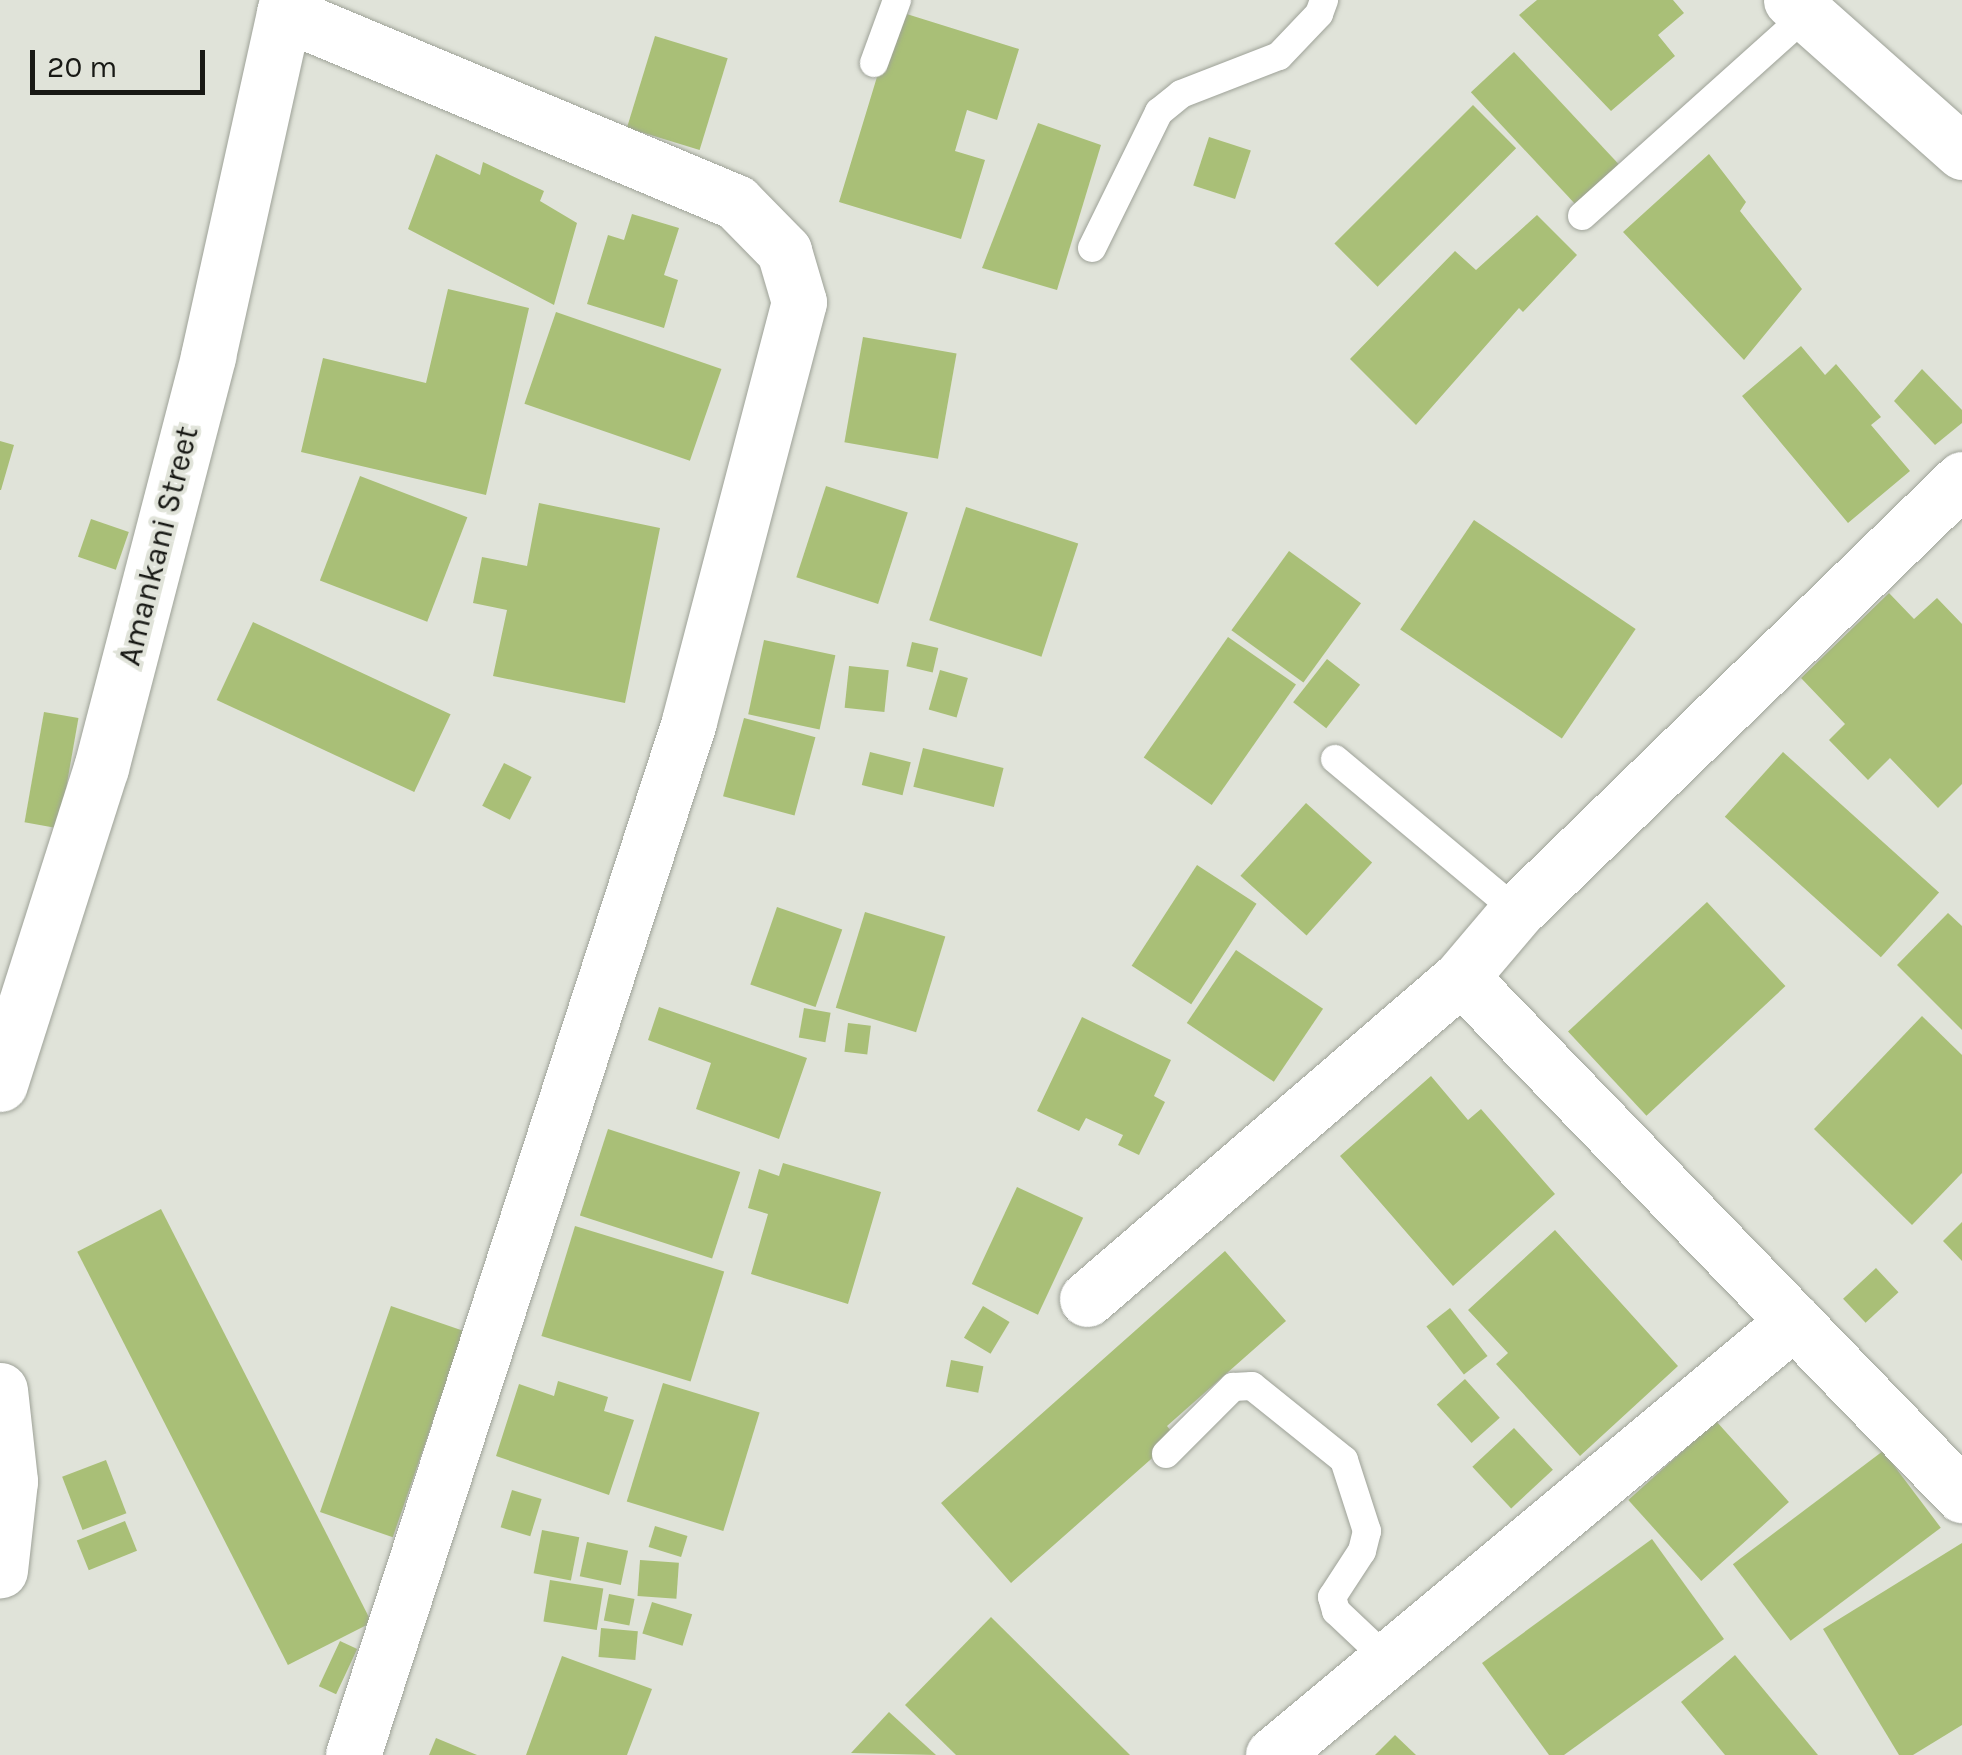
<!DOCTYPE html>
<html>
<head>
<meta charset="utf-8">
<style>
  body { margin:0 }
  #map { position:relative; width:1962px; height:1755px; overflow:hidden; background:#e0e3d9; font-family:Karla,sans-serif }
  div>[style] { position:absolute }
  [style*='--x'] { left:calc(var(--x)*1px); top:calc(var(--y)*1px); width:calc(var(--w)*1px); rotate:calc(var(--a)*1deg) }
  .building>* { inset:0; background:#a9bf77; transform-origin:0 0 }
  .roads { filter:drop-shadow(0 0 2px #9ea298) drop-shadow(0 0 2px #9ea298) }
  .service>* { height:28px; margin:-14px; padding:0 14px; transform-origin:14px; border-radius:14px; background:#fff }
  .minor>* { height:55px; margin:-27.5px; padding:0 27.5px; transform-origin:27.5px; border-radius:27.5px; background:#fff }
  span { translate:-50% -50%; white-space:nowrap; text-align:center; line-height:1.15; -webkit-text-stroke:8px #e0e3d9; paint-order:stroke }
  .street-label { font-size:32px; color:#181915 }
  .scale { position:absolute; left:30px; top:50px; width:175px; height:45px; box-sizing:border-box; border:5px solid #181915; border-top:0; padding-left:12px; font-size:30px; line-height:35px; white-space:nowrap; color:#181915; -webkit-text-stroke:8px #e0e3d9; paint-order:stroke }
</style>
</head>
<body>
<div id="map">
  <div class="building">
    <i style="clip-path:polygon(1537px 0,1673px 0,1684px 13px,1658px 35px,1675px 56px,1611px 111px,1519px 15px)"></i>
    <i style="clip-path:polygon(897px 11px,1019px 49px,997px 120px,967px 110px,955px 151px,985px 160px,961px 239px,839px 202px)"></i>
    <i style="left:655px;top:36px;width:76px;height:96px;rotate:17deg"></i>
    <i style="left:1514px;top:52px;width:156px;height:59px;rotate:47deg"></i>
    <i style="left:1473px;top:105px;width:61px;height:196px;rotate:45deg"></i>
    <i style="clip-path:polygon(1038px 123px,1101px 145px,1057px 290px,982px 268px)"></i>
    <i style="left:1209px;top:137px;width:44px;height:51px;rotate:18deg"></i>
    <i style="clip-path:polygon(436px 154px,480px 175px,483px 162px,544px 191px,540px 201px,577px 223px,554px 305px,408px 229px)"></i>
    <i style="clip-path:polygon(1709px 154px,1746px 202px,1740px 211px,1802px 289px,1744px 360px,1623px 232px)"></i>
    <i style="clip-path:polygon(632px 214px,679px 228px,664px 275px,678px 280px,664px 328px,587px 304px,608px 235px,624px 240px)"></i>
    <i style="clip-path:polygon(1537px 215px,1577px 255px,1523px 312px,1519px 308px,1416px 425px,1350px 359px,1455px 251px,1476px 270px)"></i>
    <i style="clip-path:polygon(448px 289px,529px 308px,486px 495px,301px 452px,323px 358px,426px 383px)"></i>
    <i style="left:556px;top:312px;width:175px;height:97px;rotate:19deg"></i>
    <i style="left:863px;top:337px;width:95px;height:107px;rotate:10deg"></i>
    <i style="clip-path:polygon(1801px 346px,1825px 375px,1836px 364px,1881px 417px,1871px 425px,1910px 471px,1848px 523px,1742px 396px)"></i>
    <i style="clip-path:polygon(1922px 369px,1962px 410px,1962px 423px,1935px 445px,1894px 401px)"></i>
    <i style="clip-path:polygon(0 441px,14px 445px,1px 490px,0 490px)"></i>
    <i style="left:360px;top:476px;width:115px;height:112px;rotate:21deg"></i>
    <i style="left:826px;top:486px;width:86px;height:96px;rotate:18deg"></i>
    <i style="clip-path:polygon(539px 503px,660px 528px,625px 703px,493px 676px,507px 610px,473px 603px,482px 557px,527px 566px)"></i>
    <i style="left:966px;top:507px;width:118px;height:119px;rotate:18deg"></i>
    <i style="left:91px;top:519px;width:40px;height:40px;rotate:19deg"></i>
    <i style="left:1474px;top:520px;width:195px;height:132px;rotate:34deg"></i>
    <i style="left:1289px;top:551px;width:89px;height:98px;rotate:36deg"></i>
    <i style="clip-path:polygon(1889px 593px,1914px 619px,1937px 598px,1962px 624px,1962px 784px,1938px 808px,1890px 758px,1868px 780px,1829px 740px,1845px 724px,1801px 678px)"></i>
    <i style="left:253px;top:622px;width:218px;height:86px;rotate:25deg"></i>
    <i style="left:1228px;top:637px;width:83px;height:147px;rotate:35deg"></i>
    <i style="left:764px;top:640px;width:73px;height:76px;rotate:12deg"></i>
    <i style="left:912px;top:642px;width:27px;height:25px;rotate:13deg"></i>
    <i style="left:1327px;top:659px;width:42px;height:55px;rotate:38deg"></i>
    <i style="left:849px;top:666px;width:40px;height:42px;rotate:6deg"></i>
    <i style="left:940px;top:670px;width:29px;height:41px;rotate:16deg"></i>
    <i style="left:44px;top:712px;width:35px;height:112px;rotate:10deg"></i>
    <i style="left:744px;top:718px;width:74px;height:81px;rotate:15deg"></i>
    <i style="left:923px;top:748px;width:83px;height:40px;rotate:14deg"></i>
    <i style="left:870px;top:752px;width:42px;height:34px;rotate:14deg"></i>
    <i style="left:1783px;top:752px;width:210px;height:87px;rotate:42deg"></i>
    <i style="left:504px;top:763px;width:31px;height:48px;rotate:27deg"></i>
    <i style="left:1306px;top:803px;width:89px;height:98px;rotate:42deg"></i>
    <i style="left:1197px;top:865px;width:71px;height:120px;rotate:33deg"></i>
    <i style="left:1707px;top:902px;width:115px;height:190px;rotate:47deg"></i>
    <i style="left:777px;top:907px;width:69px;height:82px;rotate:19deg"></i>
    <i style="left:865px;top:912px;width:84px;height:100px;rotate:17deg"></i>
    <i style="clip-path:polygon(1948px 913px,1962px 926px,1962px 1030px,1897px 965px)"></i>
    <i style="left:1236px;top:950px;width:105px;height:88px;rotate:34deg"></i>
    <i style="clip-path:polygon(659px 1007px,807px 1058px,779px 1139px,696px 1109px,711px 1063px,648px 1040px)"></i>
    <i style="left:804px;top:1008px;width:27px;height:30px;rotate:10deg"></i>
    <i style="clip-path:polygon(1922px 1016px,1962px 1055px,1962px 1173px,1912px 1225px,1814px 1129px)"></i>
    <i style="clip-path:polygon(1082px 1017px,1171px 1060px,1154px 1096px,1165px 1102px,1139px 1155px,1118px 1145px,1123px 1135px,1086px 1118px,1079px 1131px,1037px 1111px)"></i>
    <i style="left:848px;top:1023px;width:23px;height:29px;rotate:7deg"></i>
    <i style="clip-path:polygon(1431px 1076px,1468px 1120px,1481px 1109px,1555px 1194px,1453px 1286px,1340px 1156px)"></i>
    <i style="left:608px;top:1129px;width:139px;height:91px;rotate:18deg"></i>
    <i style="clip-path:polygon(783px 1163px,881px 1192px,848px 1304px,751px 1274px,768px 1214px,748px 1208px,759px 1169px,779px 1176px)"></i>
    <i style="left:1017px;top:1187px;width:73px;height:107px;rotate:25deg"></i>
    <i style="left:161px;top:1209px;width:464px;height:94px;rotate:63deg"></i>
    <i style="clip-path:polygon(1962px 1222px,1962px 1261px,1943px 1241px)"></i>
    <i style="left:575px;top:1226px;width:156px;height:115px;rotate:17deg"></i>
    <i style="clip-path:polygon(1555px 1230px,1678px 1366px,1580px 1456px,1496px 1364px,1508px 1353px,1468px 1310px)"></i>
    <i style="clip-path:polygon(1225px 1251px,1286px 1321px,1167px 1426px,1176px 1437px,1011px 1583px,941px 1503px)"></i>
    <i style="left:1876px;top:1268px;width:33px;height:45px;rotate:47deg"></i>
    <i style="left:391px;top:1306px;width:77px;height:218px;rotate:19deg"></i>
    <i style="left:983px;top:1306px;width:31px;height:37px;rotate:31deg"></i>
    <i style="left:1450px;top:1308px;width:61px;height:30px;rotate:52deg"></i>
    <i style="left:951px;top:1360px;width:33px;height:27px;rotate:11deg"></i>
    <i style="left:1465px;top:1379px;width:52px;height:38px;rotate:48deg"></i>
    <i style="clip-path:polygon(558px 1381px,608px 1397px,604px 1411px,634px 1420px,609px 1495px,496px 1456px,519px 1384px,554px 1396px)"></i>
    <i style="left:663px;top:1383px;width:101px;height:124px;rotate:17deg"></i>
    <i style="left:1716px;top:1421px;width:109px;height:118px;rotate:48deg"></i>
    <i style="left:1514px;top:1428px;width:57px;height:57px;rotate:47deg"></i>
    <i style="left:1883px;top:1451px;width:96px;height:188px;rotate:53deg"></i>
    <i style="left:106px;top:1460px;width:57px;height:47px;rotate:69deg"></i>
    <i style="left:512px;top:1490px;width:31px;height:39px;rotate:17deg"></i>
    <i style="left:125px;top:1521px;width:32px;height:52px;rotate:68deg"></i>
    <i style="left:655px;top:1526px;width:34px;height:22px;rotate:17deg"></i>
    <i style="left:542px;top:1530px;width:38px;height:44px;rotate:11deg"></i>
    <i style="clip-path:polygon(1652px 1539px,1724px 1639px,1564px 1755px,1549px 1755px,1482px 1663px)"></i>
    <i style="left:587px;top:1542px;width:42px;height:35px;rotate:12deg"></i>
    <i style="clip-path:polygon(1962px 1543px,1962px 1725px,1913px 1755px,1899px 1755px,1823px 1629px)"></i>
    <i style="left:640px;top:1560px;width:39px;height:36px;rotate:4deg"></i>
    <i style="left:550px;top:1580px;width:54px;height:42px;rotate:9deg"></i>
    <i style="left:609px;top:1594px;width:26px;height:27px;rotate:11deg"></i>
    <i style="left:652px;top:1602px;width:42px;height:33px;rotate:17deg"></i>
    <i style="clip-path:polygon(991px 1617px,1130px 1755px,956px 1755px,905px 1705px)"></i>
    <i style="left:601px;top:1628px;width:37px;height:29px;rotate:5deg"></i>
    <i style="left:340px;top:1641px;width:19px;height:50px;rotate:25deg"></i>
    <i style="clip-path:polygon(1735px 1655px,1818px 1755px,1725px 1755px,1681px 1702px)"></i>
    <i style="clip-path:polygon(562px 1656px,652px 1689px,627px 1755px,526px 1755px)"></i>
    <i style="clip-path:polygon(889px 1712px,936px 1755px,851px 1753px)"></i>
    <i style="clip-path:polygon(1395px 1735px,1416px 1755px,1375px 1755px)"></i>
    <i style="clip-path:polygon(436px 1738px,477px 1755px,429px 1755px)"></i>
  </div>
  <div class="roads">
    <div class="service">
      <i style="--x:874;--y:63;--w:67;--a:-69.9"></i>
      <i style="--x:1582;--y:216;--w:301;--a:-41.9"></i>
      <i style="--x:1092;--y:248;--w:152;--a:-63.8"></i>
      <i style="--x:1159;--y:112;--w:28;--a:-39"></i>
      <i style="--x:1181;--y:94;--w:105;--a:-21.2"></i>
      <i style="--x:1279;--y:56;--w:58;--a:-46.4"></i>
      <i style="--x:1319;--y:14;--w:15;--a:-70"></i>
      <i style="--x:1335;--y:759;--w:237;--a:39.9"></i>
      <i style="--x:1166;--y:1454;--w:95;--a:-45"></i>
      <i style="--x:1233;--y:1387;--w:19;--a:-3"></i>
      <i style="--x:1252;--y:1386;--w:118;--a:38.8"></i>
      <i style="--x:1344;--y:1460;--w:75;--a:72.1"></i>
      <i style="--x:1367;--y:1531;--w:21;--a:104"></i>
      <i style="--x:1362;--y:1551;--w:55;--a:123.1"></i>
      <i style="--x:1332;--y:1597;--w:15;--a:74"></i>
      <i style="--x:1336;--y:1611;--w:70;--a:43.3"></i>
    </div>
    <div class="minor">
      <i style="--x:1791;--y:0;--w:229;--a:41.6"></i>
      <i style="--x:284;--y:13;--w:490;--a:22.7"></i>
      <i style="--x:736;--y:202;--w:69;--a:45.6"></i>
      <i style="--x:784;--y:251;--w:53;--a:73.6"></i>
      <i style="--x:799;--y:302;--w:434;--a:104.7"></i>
      <i style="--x:689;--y:722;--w:1086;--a:108.02"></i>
      <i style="--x:1461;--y:977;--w:721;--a:45.96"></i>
      <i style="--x:0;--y:1084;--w:332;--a:-72.3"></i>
      <i style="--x:101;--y:768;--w:426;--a:-75.4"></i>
      <i style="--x:208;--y:356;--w:365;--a:-77.5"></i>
      <i style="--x:1087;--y:1299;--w:494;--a:-40.7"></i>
      <i style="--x:1461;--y:977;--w:87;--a:-49.7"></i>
      <i style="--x:1517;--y:911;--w:620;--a:-44.15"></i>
      <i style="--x:0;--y:1390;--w:92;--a:83.7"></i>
      <i style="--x:10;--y:1481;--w:90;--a:96.4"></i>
      <i style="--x:1273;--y:1755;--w:678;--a:-39.79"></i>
    </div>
  </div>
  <div class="street-label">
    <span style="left:159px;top:546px;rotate:-76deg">Amankani Street</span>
  </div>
  <div class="scale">20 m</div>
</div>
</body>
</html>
